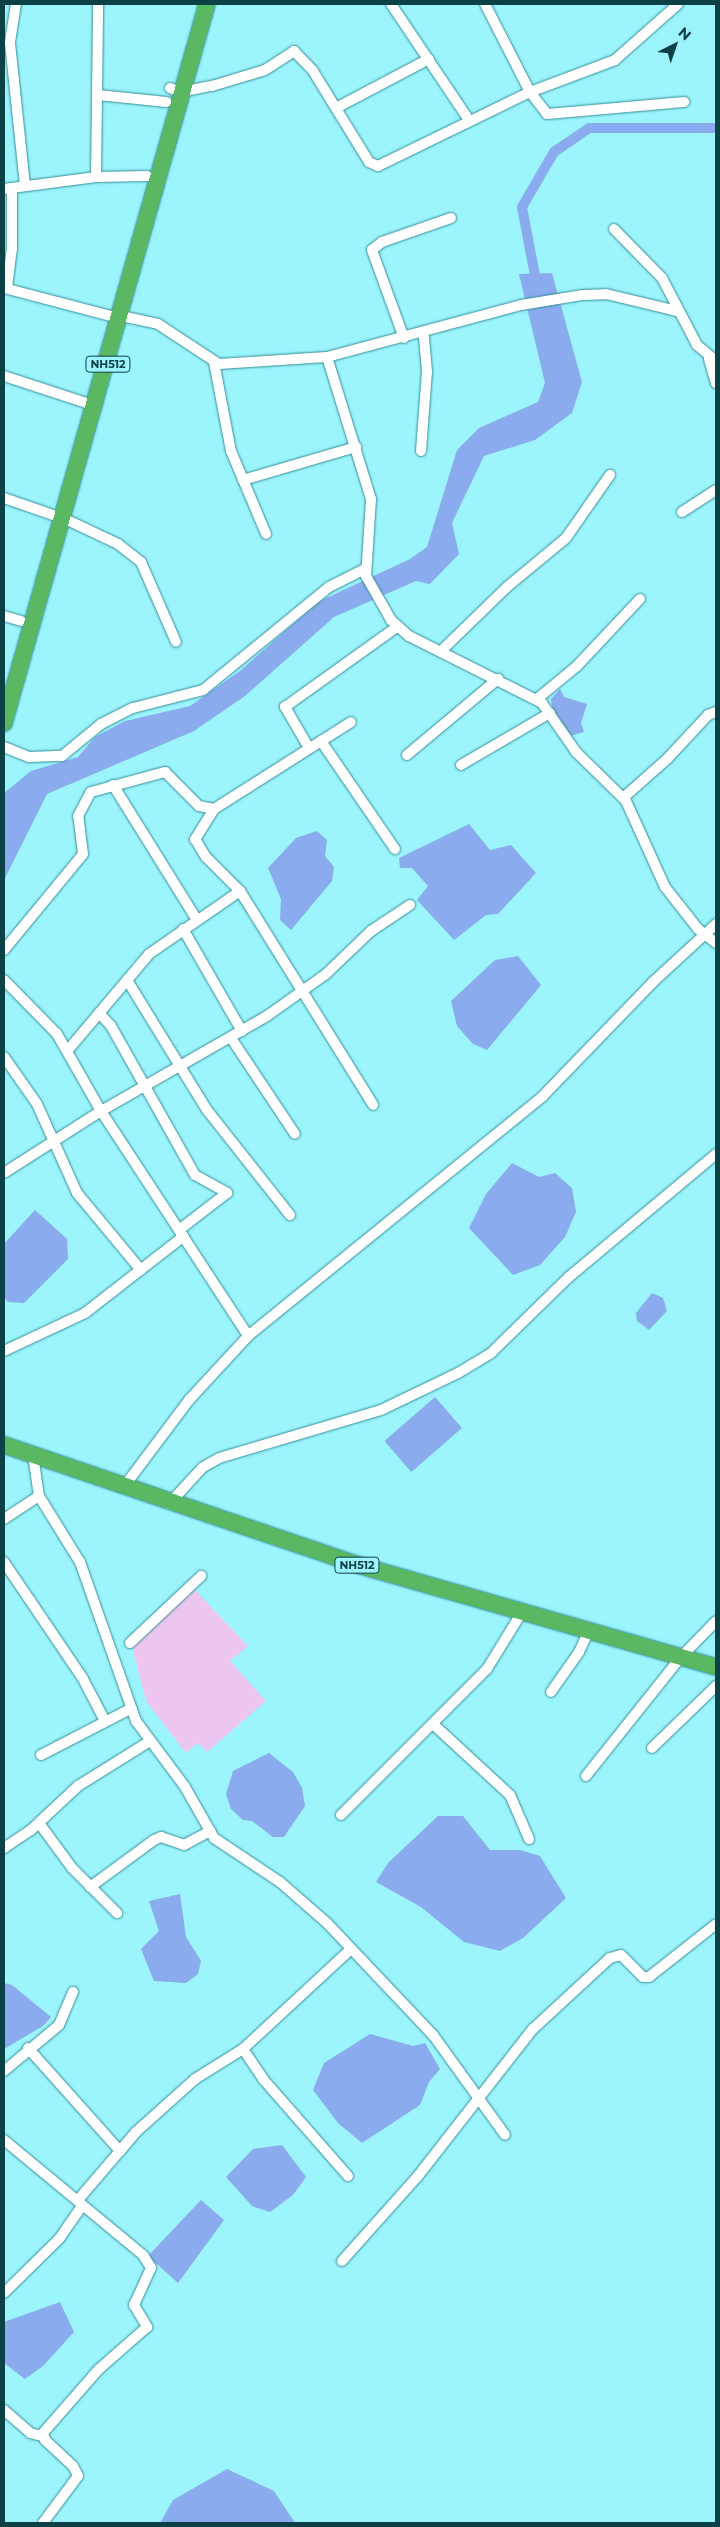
<!DOCTYPE html>
<html>
<head>
<meta charset="utf-8">
<style>
  body { margin:0 }
  #map { position:relative; width:720px; height:2527px; overflow:hidden; background:#9cf4fd; font-family:Montserrat,sans-serif }
  div>[style] { position:absolute }
  [style*='--x'] { left:calc(var(--x)*1px); top:calc(var(--y)*1px); width:calc(var(--w)*1px); rotate:calc(var(--a)*1deg) }
  .green>* { inset:0; background:#edc6f0 }
  .water>* { inset:0; background:#8aabed; transform-origin:0 0 }
  .canal>* { height:10px; margin:-5px; padding:0 5px; transform-origin:5px; border-radius:5px; background:#8aabed }
  .roads { filter:drop-shadow(0 0 1px #338e97) drop-shadow(0 0 1px #338e97) }
  .minor>* { height:10px; margin:-5px; padding:0 5px; transform-origin:5px; border-radius:5px; background:#fff }
  .trunk>* { height:16px; margin:-8px; padding:0 8px; transform-origin:8px; border-radius:8px; background:#5bb862 }
  span { translate:-50% -50%; white-space:nowrap; text-align:center; line-height:1.15; -webkit-text-stroke:5px #9cf4fd; paint-order:stroke }
  .shield-label span { padding:1px 4px; background:#9cf4fd; border:1px solid; border-radius:4px; -webkit-text-stroke-width:0 }
  .shield-label { font-size:11px; color:#0c4146; font-weight:700 }
  .frame { position:absolute; inset:0; border:5px solid #0c4146; pointer-events:none }
  .north { position:absolute; left:650px; top:20px; width:50px; height:50px; -webkit-text-stroke:4px #9cf4fd; paint-order:stroke; rotate:41deg; font-size:14px; font-weight:700; line-height:20px; text-align:center; color:#0c4146 }
  .north::after { content:''; display:block; margin:auto; width:18px; height:22px; background:#0c4146; clip-path:polygon(50% 0,100% 100%,50% 72%,0 100%) }
</style>
</head>
<body>
<div id="map">
  <div class="green">
    <i style="clip-path:polygon(193px 1588px,248px 1646px,230px 1661px,266px 1701px,207px 1752px,198px 1743px,186px 1753px,146px 1701px,130px 1639px)"></i>
  </div>
  <div class="water">
    <i style="clip-path:polygon(552px 273px,582px 382px,572px 413px,535px 440px,484px 456px,452px 523px,459px 554px,430px 584px,416px 581px,334px 617px,245px 696px,194px 731px,47px 794px,4px 880px,4px 793px,31px 771px,78px 757px,95px 737px,125px 721px,190px 706px,240px 671px,318px 602px,410px 559px,427px 547px,457px 450px,479px 428px,538px 402px,545px 383px,519px 274px)"></i>
    <i style="clip-path:polygon(560px 689px,564px 697px,587px 704px,581px 723px,584px 732px,570px 736px,552px 707px,551px 699px)"></i>
    <i style="clip-path:polygon(469px 824px,490px 850px,511px 845px,536px 873px,498px 914px,486px 915px,454px 940px,417px 900px,428px 886px,412px 868px,400px 868px,399px 858px)"></i>
    <i style="clip-path:polygon(317px 831px,327px 840px,325px 856px,334px 867px,332px 881px,291px 930px,280px 920px,281px 899px,268px 868px,296px 838px)"></i>
    <i style="clip-path:polygon(518px 956px,541px 985px,487px 1050px,473px 1044px,457px 1026px,451px 1001px,495px 960px)"></i>
    <i style="clip-path:polygon(512px 1163px,539px 1177px,555px 1173px,572px 1188px,576px 1212px,565px 1237px,540px 1265px,513px 1275px,469px 1228px,486px 1194px)"></i>
    <i style="clip-path:polygon(35px 1210px,67px 1239px,68px 1259px,24px 1303px,8px 1302px,4px 1297px,4px 1244px)"></i>
    <i style="clip-path:polygon(652px 1293px,663px 1298px,667px 1311px,649px 1330px,637px 1321px,636px 1313px)"></i>
    <i style="left:435px;top:1397px;width:41px;height:67px;rotate:49deg"></i>
    <i style="clip-path:polygon(269px 1753px,293px 1772px,302px 1788px,305px 1806px,284px 1837px,273px 1837px,252px 1821px,243px 1820px,231px 1809px,226px 1794px,233px 1771px)"></i>
    <i style="clip-path:polygon(438px 1816px,463px 1816px,490px 1850px,520px 1850px,540px 1856px,566px 1898px,523px 1938px,500px 1951px,464px 1942px,421px 1907px,376px 1882px,388px 1863px)"></i>
    <i style="clip-path:polygon(180px 1894px,186px 1937px,201px 1961px,198px 1974px,186px 1983px,154px 1981px,141px 1949px,159px 1931px,149px 1901px)"></i>
    <i style="clip-path:polygon(4px 1983px,12px 1985px,51px 2017px,43px 2026px,4px 2049px)"></i>
    <i style="clip-path:polygon(370px 2034px,413px 2046px,425px 2043px,440px 2069px,429px 2082px,420px 2105px,362px 2143px,338px 2123px,313px 2090px,324px 2063px)"></i>
    <i style="clip-path:polygon(282px 2145px,306px 2177px,293px 2195px,270px 2212px,252px 2206px,226px 2177px,253px 2149px)"></i>
    <i style="clip-path:polygon(201px 2200px,224px 2220px,178px 2283px,148px 2256px)"></i>
    <i style="clip-path:polygon(60px 2302px,74px 2332px,43px 2366px,25px 2379px,4px 2363px,4px 2322px)"></i>
    <i style="clip-path:polygon(227px 2469px,274px 2491px,295px 2523px,160px 2523px,173px 2500px)"></i>
  </div>
  <div class="canal">
    <i style="--x:537;--y:286;--w:80;--a:-100.8"></i>
    <i style="--x:522;--y:207;--w:64;--a:-59.8"></i>
    <i style="--x:554;--y:152;--w:42;--a:-34.4"></i>
    <i style="--x:589;--y:128;--w:127;--a:0"></i>
  </div>
  <div class="roads">
    <div class="minor">
      <i style="--x:16;--y:4;--w:39;--a:99"></i>
      <i style="--x:10;--y:43;--w:143;--a:84"></i>
      <i style="--x:391;--y:4;--w:140;--a:56.1"></i>
      <i style="--x:485;--y:4;--w:99;--a:62.9"></i>
      <i style="--x:530;--y:92;--w:28;--a:52"></i>
      <i style="--x:547;--y:114;--w:138;--a:-5"></i>
      <i style="--x:170;--y:88;--w:11;--a:22"></i>
      <i style="--x:180;--y:92;--w:33;--a:-11"></i>
      <i style="--x:212;--y:86;--w:55;--a:-16.8"></i>
      <i style="--x:265;--y:70;--w:35;--a:-33"></i>
      <i style="--x:294;--y:51;--w:28;--a:46"></i>
      <i style="--x:313;--y:71;--w:107;--a:58.4"></i>
      <i style="--x:369;--y:162;--w:10;--a:24"></i>
      <i style="--x:378;--y:166;--w:169;--a:-26"></i>
      <i style="--x:530;--y:92;--w:91;--a:-20.6"></i>
      <i style="--x:615;--y:60;--w:84;--a:-41.6"></i>
      <i style="--x:98;--y:95;--w:69;--a:5.8"></i>
      <i style="--x:336;--y:108;--w:105;--a:-27.8"></i>
      <i style="--x:96;--y:177;--w:173;--a:-89.3"></i>
      <i style="--x:4;--y:189;--w:93;--a:-7.4"></i>
      <i style="--x:96;--y:177;--w:51;--a:-1.1"></i>
      <i style="--x:614;--y:229;--w:69;--a:45.6"></i>
      <i style="--x:662;--y:278;--w:76;--a:62.4"></i>
      <i style="--x:697;--y:345;--w:25;--a:40"></i>
      <i style="--x:4;--y:288;--w:111;--a:14.7"></i>
      <i style="--x:7;--y:288;--w:38;--a:-83"></i>
      <i style="--x:12;--y:250;--w:62;--a:-90"></i>
      <i style="--x:121;--y:316;--w:38;--a:12"></i>
      <i style="--x:158;--y:324;--w:73;--a:33.3"></i>
      <i style="--x:219;--y:364;--w:108;--a:-3.7"></i>
      <i style="--x:327;--y:357;--w:201;--a:-15"></i>
      <i style="--x:521;--y:305;--w:63;--a:-9.2"></i>
      <i style="--x:583;--y:295;--w:23;--a:-2"></i>
      <i style="--x:606;--y:294;--w:73;--a:13.5"></i>
      <i style="--x:404;--y:338;--w:94;--a:-110"></i>
      <i style="--x:372;--y:250;--w:13;--a:-39"></i>
      <i style="--x:382;--y:242;--w:73;--a:-19.2"></i>
      <i style="--x:327;--y:357;--w:149;--a:72.8"></i>
      <i style="--x:371;--y:499;--w:77;--a:93.7"></i>
      <i style="--x:366;--y:576;--w:51;--a:60.4"></i>
      <i style="--x:391;--y:620;--w:24;--a:42"></i>
      <i style="--x:409;--y:636;--w:149;--a:26.7"></i>
      <i style="--x:542;--y:703;--w:60;--a:55.2"></i>
      <i style="--x:576;--y:752;--w:70;--a:44.4"></i>
      <i style="--x:626;--y:801;--w:94;--a:65.6"></i>
      <i style="--x:665;--y:887;--w:53;--a:51.8"></i>
      <i style="--x:698;--y:929;--w:23;--a:38"></i>
      <i style="--x:709;--y:359;--w:25;--a:74"></i>
      <i style="--x:214;--y:362;--w:91;--a:79.2"></i>
      <i style="--x:231;--y:451;--w:90;--a:67.1"></i>
      <i style="--x:4;--y:376;--w:86;--a:18.2"></i>
      <i style="--x:421;--y:451;--w:79;--a:-85.7"></i>
      <i style="--x:427;--y:372;--w:38;--a:-95"></i>
      <i style="--x:243;--y:480;--w:118;--a:-16.3"></i>
      <i style="--x:4;--y:498;--w:52;--a:19.1"></i>
      <i style="--x:682;--y:512;--w:40;--a:-32.9"></i>
      <i style="--x:63;--y:518;--w:61;--a:25.3"></i>
      <i style="--x:118;--y:544;--w:29;--a:38"></i>
      <i style="--x:141;--y:562;--w:87;--a:66.4"></i>
      <i style="--x:4;--y:616;--w:18;--a:16"></i>
      <i style="--x:441;--y:651;--w:92;--a:-44.1"></i>
      <i style="--x:507;--y:587;--w:77;--a:-39.7"></i>
      <i style="--x:566;--y:538;--w:77;--a:-55.1"></i>
      <i style="--x:537;--y:699;--w:52;--a:-39.5"></i>
      <i style="--x:577;--y:666;--w:92;--a:-46.8"></i>
      <i style="--x:321;--y:741;--w:131;--a:55.6"></i>
      <i style="--x:4;--y:747;--w:27;--a:22"></i>
      <i style="--x:29;--y:757;--w:33;--a:-2"></i>
      <i style="--x:62;--y:756;--w:50;--a:-39.4"></i>
      <i style="--x:101;--y:724;--w:36;--a:-27"></i>
      <i style="--x:133;--y:708;--w:72;--a:-14.4"></i>
      <i style="--x:203;--y:690;--w:163;--a:-39.3"></i>
      <i style="--x:329;--y:587;--w:40;--a:-26.6"></i>
      <i style="--x:309;--y:748;--w:48;--a:-120.3"></i>
      <i style="--x:285;--y:707;--w:139;--a:-35.6"></i>
      <i style="--x:407;--y:755;--w:119;--a:-39.9"></i>
      <i style="--x:461;--y:765;--w:103;--a:-30.3"></i>
      <i style="--x:113;--y:785;--w:159;--a:58.1"></i>
      <i style="--x:623;--y:798;--w:60;--a:-41.6"></i>
      <i style="--x:668;--y:758;--w:59;--a:-47.1"></i>
      <i style="--x:708;--y:715;--w:9;--a:-21"></i>
      <i style="--x:214;--y:809;--w:36;--a:122"></i>
      <i style="--x:195;--y:839;--w:21;--a:59"></i>
      <i style="--x:206;--y:857;--w:48;--a:45"></i>
      <i style="--x:240;--y:891;--w:252;--a:58.1"></i>
      <i style="--x:183;--y:929;--w:118;--a:60"></i>
      <i style="--x:4;--y:950;--w:124;--a:-50.5"></i>
      <i style="--x:83;--y:854;--w:38;--a:-97"></i>
      <i style="--x:78;--y:816;--w:27;--a:-62"></i>
      <i style="--x:91;--y:792;--w:77;--a:-15.1"></i>
      <i style="--x:165;--y:772;--w:48;--a:45"></i>
      <i style="--x:199;--y:806;--w:15;--a:11"></i>
      <i style="--x:214;--y:809;--w:162;--a:-32.4"></i>
      <i style="--x:4;--y:980;--w:76;--a:45.5"></i>
      <i style="--x:57;--y:1034;--w:89;--a:60.3"></i>
      <i style="--x:101;--y:1111;--w:269;--a:56.8"></i>
      <i style="--x:127;--y:980;--w:153;--a:58.4"></i>
      <i style="--x:207;--y:1110;--w:134;--a:51.7"></i>
      <i style="--x:99;--y:1013;--w:18;--a:47"></i>
      <i style="--x:111;--y:1026;--w:171;--a:60.6"></i>
      <i style="--x:195;--y:1175;--w:37;--a:29"></i>
      <i style="--x:227;--y:1193;--w:59;--a:142.5"></i>
      <i style="--x:231;--y:1038;--w:115;--a:56.3"></i>
      <i style="--x:68;--y:1050;--w:126;--a:-49.8"></i>
      <i style="--x:149;--y:954;--w:111;--a:-34.7"></i>
      <i style="--x:4;--y:1057;--w:57;--a:54.9"></i>
      <i style="--x:37;--y:1104;--w:98;--a:65.8"></i>
      <i style="--x:77;--y:1193;--w:100;--a:50.3"></i>
      <i style="--x:4;--y:1173;--w:115;--a:-32.6"></i>
      <i style="--x:101;--y:1111;--w:191;--a:-29.8"></i>
      <i style="--x:267;--y:1016;--w:72;--a:-35.4"></i>
      <i style="--x:326;--y:974;--w:62;--a:-43.7"></i>
      <i style="--x:371;--y:931;--w:47;--a:-33.7"></i>
      <i style="--x:4;--y:1351;--w:89;--a:-25.1"></i>
      <i style="--x:85;--y:1313;--w:125;--a:-37.9"></i>
      <i style="--x:33;--y:1455;--w:41;--a:81.7"></i>
      <i style="--x:39;--y:1496;--w:78;--a:58.2"></i>
      <i style="--x:80;--y:1562;--w:169;--a:70.6"></i>
      <i style="--x:136;--y:1721;--w:82;--a:53.4"></i>
      <i style="--x:185;--y:1787;--w:59;--a:60.4"></i>
      <i style="--x:214;--y:1838;--w:79;--a:33.7"></i>
      <i style="--x:280;--y:1882;--w:62;--a:41.1"></i>
      <i style="--x:327;--y:1923;--w:154;--a:46.6"></i>
      <i style="--x:433;--y:2035;--w:123;--a:54.2"></i>
      <i style="--x:123;--y:1488;--w:110;--a:-53.1"></i>
      <i style="--x:189;--y:1400;--w:87;--a:-47.3"></i>
      <i style="--x:248;--y:1336;--w:380;--a:-39.1"></i>
      <i style="--x:543;--y:1096;--w:158;--a:-46"></i>
      <i style="--x:653;--y:982;--w:86;--a:-42.6"></i>
      <i style="--x:169;--y:1504;--w:50;--a:-47.4"></i>
      <i style="--x:203;--y:1467;--w:18;--a:-29"></i>
      <i style="--x:219;--y:1458;--w:169;--a:-16.5"></i>
      <i style="--x:381;--y:1410;--w:85;--a:-25.7"></i>
      <i style="--x:458;--y:1373;--w:39;--a:-31"></i>
      <i style="--x:491;--y:1353;--w:109;--a:-44.3"></i>
      <i style="--x:569;--y:1277;--w:192;--a:-39.9"></i>
      <i style="--x:4;--y:1519;--w:42;--a:-33.3"></i>
      <i style="--x:4;--y:1562;--w:139;--a:55.9"></i>
      <i style="--x:82;--y:1677;--w:50;--a:62.4"></i>
      <i style="--x:130;--y:1643;--w:98;--a:-43.3"></i>
      <i style="--x:551;--y:1692;--w:49;--a:-55"></i>
      <i style="--x:579;--y:1652;--w:23;--a:-65"></i>
      <i style="--x:433;--y:1724;--w:105;--a:42.7"></i>
      <i style="--x:510;--y:1795;--w:48;--a:66.6"></i>
      <i style="--x:652;--y:1748;--w:89;--a:-44.1"></i>
      <i style="--x:41;--y:1755;--w:102;--a:-27.3"></i>
      <i style="--x:586;--y:1776;--w:152;--a:-51.4"></i>
      <i style="--x:681;--y:1657;--w:50;--a:-45.8"></i>
      <i style="--x:341;--y:1815;--w:206;--a:-45"></i>
      <i style="--x:487;--y:1669;--w:67;--a:-58.4"></i>
      <i style="--x:39;--y:1823;--w:56;--a:53.7"></i>
      <i style="--x:72;--y:1868;--w:64;--a:45"></i>
      <i style="--x:4;--y:1848;--w:32;--a:-34"></i>
      <i style="--x:31;--y:1830;--w:64;--a:-43.1"></i>
      <i style="--x:78;--y:1786;--w:85;--a:-32"></i>
      <i style="--x:90;--y:1887;--w:79;--a:-36.3"></i>
      <i style="--x:154;--y:1840;--w:8;--a:-23"></i>
      <i style="--x:161;--y:1837;--w:24;--a:19"></i>
      <i style="--x:184;--y:1845;--w:30;--a:-28"></i>
      <i style="--x:243;--y:2049;--w:36;--a:56"></i>
      <i style="--x:263;--y:2079;--w:129;--a:48.8"></i>
      <i style="--x:4;--y:2071;--w:72;--a:-39.9"></i>
      <i style="--x:59;--y:2025;--w:36;--a:-67"></i>
      <i style="--x:136;--y:2132;--w:79;--a:-41.9"></i>
      <i style="--x:195;--y:2079;--w:57;--a:-32"></i>
      <i style="--x:243;--y:2049;--w:147;--a:-42.8"></i>
      <i style="--x:4;--y:2140;--w:180;--a:39.6"></i>
      <i style="--x:143;--y:2255;--w:15;--a:58"></i>
      <i style="--x:151;--y:2268;--w:41;--a:114.7"></i>
      <i style="--x:134;--y:2305;--w:26;--a:59"></i>
      <i style="--x:147;--y:2327;--w:64;--a:138.8"></i>
      <i style="--x:99;--y:2369;--w:85;--a:131.2"></i>
      <i style="--x:43;--y:2433;--w:7;--a:74"></i>
      <i style="--x:45;--y:2440;--w:38;--a:43"></i>
      <i style="--x:73;--y:2466;--w:11;--a:63"></i>
      <i style="--x:78;--y:2476;--w:59;--a:126.7"></i>
      <i style="--x:342;--y:2261;--w:114;--a:-48.2"></i>
      <i style="--x:418;--y:2176;--w:187;--a:-52"></i>
      <i style="--x:533;--y:2029;--w:105;--a:-42.7"></i>
      <i style="--x:610;--y:1958;--w:11;--a:-15"></i>
      <i style="--x:621;--y:1955;--w:31;--a:45"></i>
      <i style="--x:643;--y:1977;--w:6;--a:0"></i>
      <i style="--x:649;--y:1977;--w:85;--a:-38.3"></i>
      <i style="--x:4;--y:2293;--w:77;--a:-44.5"></i>
      <i style="--x:59;--y:2239;--w:40;--a:-55.1"></i>
      <i style="--x:82;--y:2206;--w:7;--a:-124"></i>
      <i style="--x:78;--y:2200;--w:89;--a:-49.5"></i>
      <i style="--x:136;--y:2132;--w:25;--a:130"></i>
      <i style="--x:120;--y:2151;--w:138;--a:-131.8"></i>
      <i style="--x:4;--y:2410;--w:35;--a:41"></i>
      <i style="--x:30;--y:2433;--w:12;--a:14"></i>
    </div>
    <div class="trunk">
      <i style="--x:4;--y:723;--w:747;--a:-74.23"></i>
      <i style="--x:4;--y:1445;--w:374;--a:18.7"></i>
      <i style="--x:358;--y:1565;--w:372;--a:15.9"></i>
    </div>
  </div>
  <div class="shield-label">
    <span style="left:108px;top:364px">NH512</span>
    <span style="left:357px;top:1565px">NH512</span>
  </div>
  <div class="frame"></div>
  <div class="north">N</div>
</div>
</body>
</html>
